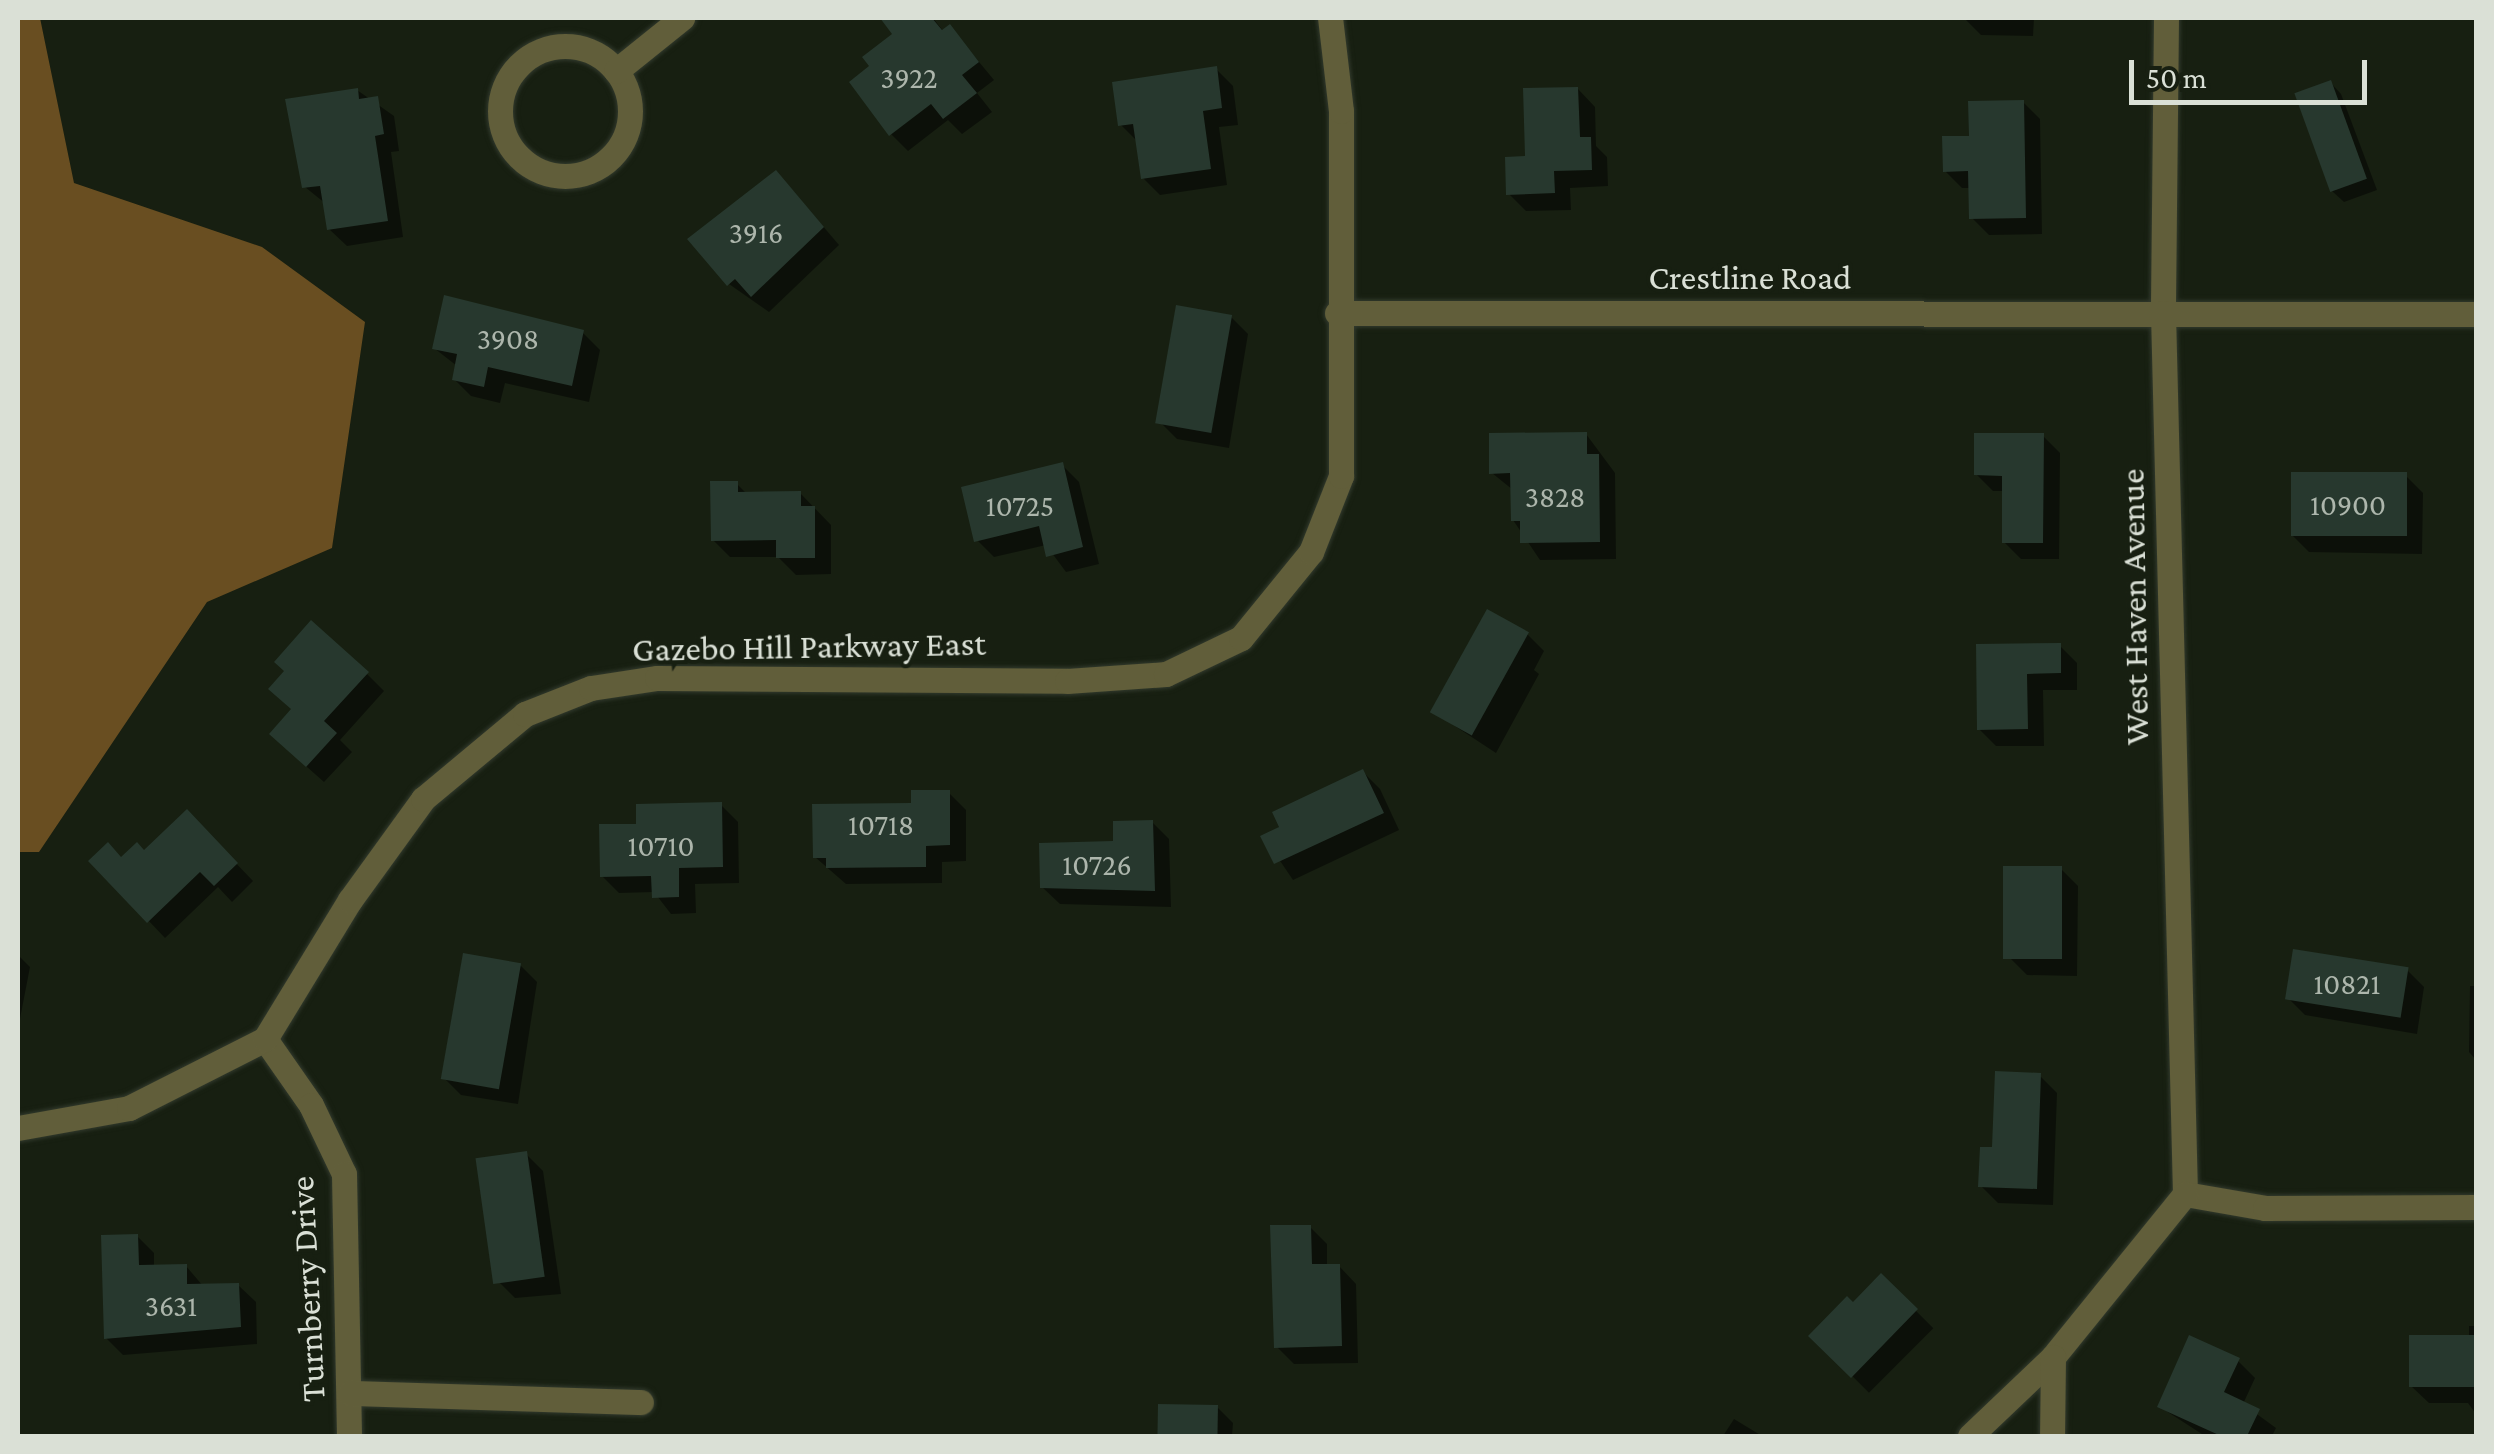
<!DOCTYPE html>
<html>
<head>
<meta charset="utf-8">
<style>
  body { margin:0 }
  #map { position:relative; width:2494px; height:1454px; overflow:hidden; background:#171f11; font-family:"Crimson Pro",serif }
  div>[style] { position:absolute }
  [style*='--x'] { left:calc(var(--x)*1px); top:calc(var(--y)*1px); width:calc(var(--w)*1px); rotate:calc(var(--a)*1deg) }
  .forest>* { inset:0; background:#694e21 }
  .shadow>* { inset:0; background:#0007; transform-origin:0 0 }
  .building>* { inset:0; background:#27382e; transform-origin:0 0 }
  .roads { filter:drop-shadow(0 0 2px #323a2d) drop-shadow(0 0 2px #323a2d) }
  .street>* { height:25px; margin:-12.5px; padding:0 12.5px; transform-origin:12.5px; border-radius:12.5px; background:#615e3a }
  .street>.ring { margin:-12.5px; padding:0; box-sizing:content-box; background:none; border:25px solid #615e3a; border-radius:50% }
  span { translate:-50% -50%; white-space:nowrap; text-align:center; line-height:1.15; -webkit-text-stroke:8px #171f11; paint-order:stroke }
  .number-label { font-size:30px; color:#adb6ac }
  .number-label span { -webkit-text-stroke-width:0 }
  .street-label { font-size:35px; color:#dae0d6 }
  .frame { position:absolute; inset:0; border:20px solid #dae0d6; pointer-events:none }
  .scale { position:absolute; left:2129px; top:60px; width:238px; height:45px; box-sizing:border-box; border:5px solid #dae0d6; border-top:0; padding-left:12px; font-size:30px; line-height:35px; white-space:nowrap; color:#dae0d6; -webkit-text-stroke:8px #171f11; paint-order:stroke }
</style>
</head>
<body>
<div id="map">
  <div class="forest">
    <i style="clip-path:polygon(18px 18px,40px 18px,74px 183px,262px 247px,365px 322px,332px 548px,207px 602px,39px 852px,18px 852px)"></i>
  </div>
  <div class="shadow">
    <i style="clip-path:polygon(892px 18px,933px 18px,944px 32px,950px 27px,994px 80px,977px 93px,992px 112px,962px 134px,948px 120px,908px 151px,891px 134px,872px 67px,896px 34px,887px 22px)"></i>
    <i style="clip-path:polygon(1964px 18px,2034px 18px,2033px 36px,1981px 35px)"></i>
    <i style="clip-path:polygon(1216px 69px,1233px 86px,1238px 125px,1219px 127px,1227px 185px,1160px 195px,1143px 178px,1138px 142px,1121px 125px)"></i>
    <i style="clip-path:polygon(2330px 82px,2341px 94px,2377px 190px,2344px 202px,2332px 191px)"></i>
    <i style="clip-path:polygon(1578px 89px,1595px 107px,1596px 146px,1607px 157px,1608px 186px,1570px 188px,1571px 210px,1526px 211px,1509px 194px)"></i>
    <i style="clip-path:polygon(357px 90px,394px 116px,399px 151px,391px 152px,403px 237px,347px 246px,329px 229px,326px 204px,305px 187px)"></i>
    <i style="clip-path:polygon(2023px 102px,2040px 119px,2042px 234px,1989px 235px,1972px 218px,1971px 188px,1962px 188px,1945px 171px,1971px 138px)"></i>
    <i style="clip-path:polygon(792px 190px,839px 245px,769px 312px,729px 284px)"></i>
    <i style="clip-path:polygon(1231px 317px,1248px 334px,1229px 448px,1177px 439px,1160px 422px)"></i>
    <i style="clip-path:polygon(583px 333px,600px 350px,589px 402px,505px 383px,500px 403px,471px 396px,454px 379px,457px 366px,434px 348px)"></i>
    <i style="clip-path:polygon(1586px 434px,1615px 473px,1616px 559px,1540px 560px,1513px 520px,1513px 490px,1492px 473px)"></i>
    <i style="clip-path:polygon(2043px 436px,2060px 453px,2059px 559px,2021px 559px,2004px 542px,2005px 491px,1993px 491px,1976px 474px)"></i>
    <i style="clip-path:polygon(1062px 465px,1079px 482px,1099px 564px,1066px 572px,1046px 545px,994px 557px,977px 540px)"></i>
    <i style="clip-path:polygon(2406px 476px,2423px 493px,2422px 554px,2309px 552px,2292px 535px)"></i>
    <i style="clip-path:polygon(737px 484px,747px 494px,800px 493px,831px 525px,831px 574px,796px 575px,778px 557px,730px 557px,713px 540px)"></i>
    <i style="clip-path:polygon(1527px 634px,1544px 651px,1534px 670px,1539px 674px,1496px 753px,1435px 713px)"></i>
    <i style="clip-path:polygon(2060px 646px,2077px 663px,2077px 690px,2043px 690px,2044px 746px,1996px 746px,1979px 729px,1978px 647px)"></i>
    <i style="clip-path:polygon(367px 674px,384px 691px,340px 740px,352px 752px,324px 782px,289px 751px,294px 710px)"></i>
    <i style="clip-path:polygon(1363px 772px,1380px 789px,1399px 830px,1293px 880px,1264px 837px)"></i>
    <i style="clip-path:polygon(949px 793px,966px 810px,966px 861px,942px 862px,942px 883px,846px 884px,815px 857px)"></i>
    <i style="clip-path:polygon(721px 805px,738px 822px,739px 883px,695px 884px,696px 913px,671px 914px,654px 892px,619px 893px,602px 876px,639px 826px)"></i>
    <i style="clip-path:polygon(187px 812px,253px 881px,232px 902px,218px 887px,165px 938px,92px 861px,144px 854px)"></i>
    <i style="clip-path:polygon(1152px 822px,1169px 839px,1171px 907px,1060px 904px,1042px 887px)"></i>
    <i style="clip-path:polygon(2006px 868px,2061px 869px,2078px 886px,2077px 976px,2027px 975px,2009px 957px)"></i>
    <i style="clip-path:polygon(18px 943px,18px 955px,30px 967px,18px 1029px)"></i>
    <i style="clip-path:polygon(520px 965px,537px 982px,518px 1104px,461px 1095px,444px 1078px)"></i>
    <i style="clip-path:polygon(2407px 970px,2424px 987px,2417px 1034px,2305px 1015px,2288px 998px)"></i>
    <i style="clip-path:polygon(2470px 986px,2476px 986px,2476px 1060px,2469px 1052px)"></i>
    <i style="clip-path:polygon(2040px 1076px,2057px 1093px,2053px 1205px,1998px 1203px,1981px 1186px,1995px 1150px)"></i>
    <i style="clip-path:polygon(526px 1154px,543px 1171px,561px 1294px,515px 1298px,498px 1281px)"></i>
    <i style="clip-path:polygon(1310px 1227px,1327px 1244px,1327px 1267px,1339px 1266px,1356px 1284px,1358px 1363px,1294px 1364px,1277px 1347px)"></i>
    <i style="clip-path:polygon(137px 1236px,154px 1253px,154px 1267px,186px 1266px,203px 1286px,238px 1285px,256px 1302px,257px 1344px,123px 1355px,106px 1338px)"></i>
    <i style="left:1881px;top:1276px;width:74px;height:91px;rotate:45deg"></i>
    <i style="clip-path:polygon(2469px 1326px,2476px 1326px,2476px 1414px,2468px 1403px,2429px 1403px,2411px 1386px,2469px 1337px)"></i>
    <i style="clip-path:polygon(2238px 1361px,2255px 1378px,2243px 1404px,2276px 1428px,2272px 1436px,2205px 1436px,2160px 1407px)"></i>
    <i style="clip-path:polygon(1160px 1406px,1217px 1407px,1233px 1423px,1232px 1436px,1160px 1436px)"></i>
    <i style="clip-path:polygon(1734px 1419px,1762px 1436px,1723px 1436px)"></i>
  </div>
  <div class="building">
    <i style="clip-path:polygon(880px 18px,932px 18px,942px 30px,950px 24px,979px 62px,962px 75px,977px 93px,943px 119px,931px 104px,889px 136px,849px 82px,869px 66px,862px 57px,892px 34px)"></i>
    <i style="clip-path:polygon(1217px 66px,1222px 108px,1203px 111px,1211px 169px,1141px 179px,1133px 124px,1118px 126px,1112px 82px)"></i>
    <i style="left:2331px;top:80px;width:105px;height:39px;rotate:70deg"></i>
    <i style="clip-path:polygon(1578px 87px,1580px 137px,1591px 137px,1592px 170px,1554px 171px,1555px 193px,1506px 195px,1505px 157px,1525px 156px,1523px 88px)"></i>
    <i style="clip-path:polygon(358px 88px,359px 99px,378px 96px,384px 134px,375px 136px,388px 221px,327px 230px,320px 186px,302px 188px,285px 99px)"></i>
    <i style="clip-path:polygon(2024px 100px,2026px 218px,1969px 219px,1968px 171px,1943px 172px,1942px 136px,1969px 136px,1968px 101px)"></i>
    <i style="clip-path:polygon(776px 170px,824px 227px,751px 297px,735px 279px,727px 286px,687px 239px)"></i>
    <i style="clip-path:polygon(444px 295px,584px 330px,572px 386px,488px 367px,484px 387px,452px 380px,457px 354px,432px 349px)"></i>
    <i style="left:1176px;top:305px;width:57px;height:120px;rotate:10deg"></i>
    <i style="clip-path:polygon(1587px 432px,1587px 454px,1599px 454px,1600px 542px,1520px 543px,1520px 521px,1511px 521px,1510px 473px,1489px 474px,1489px 433px)"></i>
    <i style="clip-path:polygon(1974px 433px,2044px 433px,2043px 543px,2002px 543px,2002px 476px,1974px 475px)"></i>
    <i style="clip-path:polygon(1063px 462px,1083px 547px,1046px 557px,1039px 526px,974px 542px,961px 487px)"></i>
    <i style="left:2291px;top:472px;width:116px;height:64px"></i>
    <i style="clip-path:polygon(710px 481px,738px 481px,738px 492px,801px 491px,801px 506px,815px 506px,815px 558px,776px 558px,776px 540px,711px 541px)"></i>
    <i style="left:1487px;top:609px;width:48px;height:118px;rotate:29deg"></i>
    <i style="clip-path:polygon(311px 620px,369px 672px,324px 721px,337px 733px,306px 767px,269px 734px,291px 709px,268px 689px,284px 671px,274px 662px)"></i>
    <i style="clip-path:polygon(2061px 643px,2061px 673px,2027px 674px,2028px 729px,1977px 730px,1976px 644px)"></i>
    <i style="clip-path:polygon(1363px 769px,1384px 813px,1274px 864px,1260px 836px,1279px 827px,1272px 812px)"></i>
    <i style="clip-path:polygon(911px 790px,950px 790px,950px 845px,926px 846px,926px 867px,826px 868px,826px 858px,813px 858px,812px 804px,911px 803px)"></i>
    <i style="clip-path:polygon(722px 802px,723px 867px,679px 868px,679px 897px,652px 898px,651px 876px,600px 877px,599px 824px,636px 824px,636px 804px)"></i>
    <i style="clip-path:polygon(187px 809px,238px 863px,214px 886px,200px 872px,147px 923px,88px 861px,108px 842px,121px 857px,137px 842px,144px 850px)"></i>
    <i style="clip-path:polygon(1153px 820px,1155px 891px,1040px 888px,1039px 843px,1113px 841px,1113px 821px)"></i>
    <i style="left:2003px;top:866px;width:59px;height:93px"></i>
    <i style="left:2293px;top:949px;width:117px;height:51px;rotate:9deg"></i>
    <i style="left:463px;top:953px;width:59px;height:128px;rotate:10deg"></i>
    <i style="clip-path:polygon(1995px 1071px,2041px 1073px,2037px 1189px,1978px 1187px,1980px 1147px,1992px 1147px)"></i>
    <i style="left:527px;top:1151px;width:127px;height:52px;rotate:82deg"></i>
    <i style="clip-path:polygon(1270px 1225px,1311px 1225px,1312px 1264px,1340px 1264px,1342px 1346px,1274px 1348px)"></i>
    <i style="clip-path:polygon(138px 1234px,139px 1265px,187px 1264px,187px 1284px,239px 1283px,241px 1327px,104px 1339px,101px 1235px)"></i>
    <i style="clip-path:polygon(1881px 1273px,1918px 1309px,1851px 1378px,1808px 1336px,1847px 1296px,1853px 1302px)"></i>
    <i style="clip-path:polygon(2189px 1335px,2240px 1358px,2224px 1392px,2260px 1409px,2247px 1436px,2221px 1436px,2157px 1407px)"></i>
    <i style="left:2409px;top:1335px;width:67px;height:52px"></i>
    <i style="left:1158px;top:1404px;width:60px;height:32px;rotate:1deg"></i>
  </div>
  <div class="roads">
    <div class="street">
      <i style="--x:2166;--y:18;--w:295;--a:90.6"></i>
      <i style="--x:2163;--y:313;--w:881;--a:88.57"></i>
      <i class="ring" style="left:500px;top:46px;width:105px;height:105px"></i>
      <i style="--x:616;--y:71;--w:85;--a:-38.8"></i>
      <i style="--x:1337;--y:313;--w:1139;--a:0.05"></i>
      <i style="--x:265;--y:1039;--w:80;--a:55.1"></i>
      <i style="--x:311;--y:1105;--w:76;--a:64.4"></i>
      <i style="--x:344;--y:1174;--w:262;--a:88.9"></i>
      <i style="--x:18;--y:1128;--w:113;--a:-10.2"></i>
      <i style="--x:129;--y:1108;--w:153;--a:-26.9"></i>
      <i style="--x:265;--y:1039;--w:163;--a:-58.6"></i>
      <i style="--x:350;--y:900;--w:125;--a:-54.1"></i>
      <i style="--x:423;--y:799;--w:133;--a:-39.8"></i>
      <i style="--x:525;--y:714;--w:71;--a:-21.5"></i>
      <i style="--x:591;--y:688;--w:67;--a:-8.6"></i>
      <i style="--x:657;--y:678;--w:410;--a:0.4"></i>
      <i style="--x:1067;--y:681;--w:99;--a:-4"></i>
      <i style="--x:1166;--y:674;--w:83;--a:-25.6"></i>
      <i style="--x:1241;--y:638;--w:111;--a:-50.9"></i>
      <i style="--x:1311;--y:552;--w:82;--a:-68.5"></i>
      <i style="--x:1341;--y:476;--w:365;--a:-90"></i>
      <i style="--x:1341;--y:111;--w:94;--a:-96.7"></i>
      <i style="--x:2185;--y:1194;--w:81;--a:9.9"></i>
      <i style="--x:2265;--y:1208;--w:211;--a:-0.3"></i>
      <i style="--x:2053;--y:1357;--w:210;--a:-51"></i>
      <i style="--x:350;--y:1393;--w:291;--a:1.8"></i>
      <i style="--x:1970;--y:1436;--w:115;--a:-43.6"></i>
      <i style="--x:2053;--y:1357;--w:79;--a:90.7"></i>
    </div>
  </div>
  <div class="number-label">
    <span style="left:909px;top:78px">3922</span>
    <span style="left:756px;top:233px">3916</span>
    <span style="left:508px;top:339px">3908</span>
    <span style="left:1555px;top:497px">3828</span>
    <span style="left:2348px;top:505px">10900</span>
    <span style="left:1020px;top:506px">10725</span>
    <span style="left:881px;top:825px">10718</span>
    <span style="left:661px;top:846px">10710</span>
    <span style="left:1097px;top:865px">10726</span>
    <span style="left:2347px;top:984px">10821</span>
    <span style="left:171px;top:1306px">3631</span>
  </div>
  <div class="street-label">
    <span style="left:1750px;top:278px">Crestline Road</span>
    <span style="left:2135px;top:607px;rotate:-91deg">West Haven Avenue</span>
    <span style="left:809px;top:647px;rotate:-1deg">Gazebo Hill Parkway East</span>
    <span style="left:308px;top:1289px;rotate:-93deg">Turnberry Drive</span>
  </div>
  <div class="frame"></div>
  <div class="scale">50 m</div>
</div>
</body>
</html>
